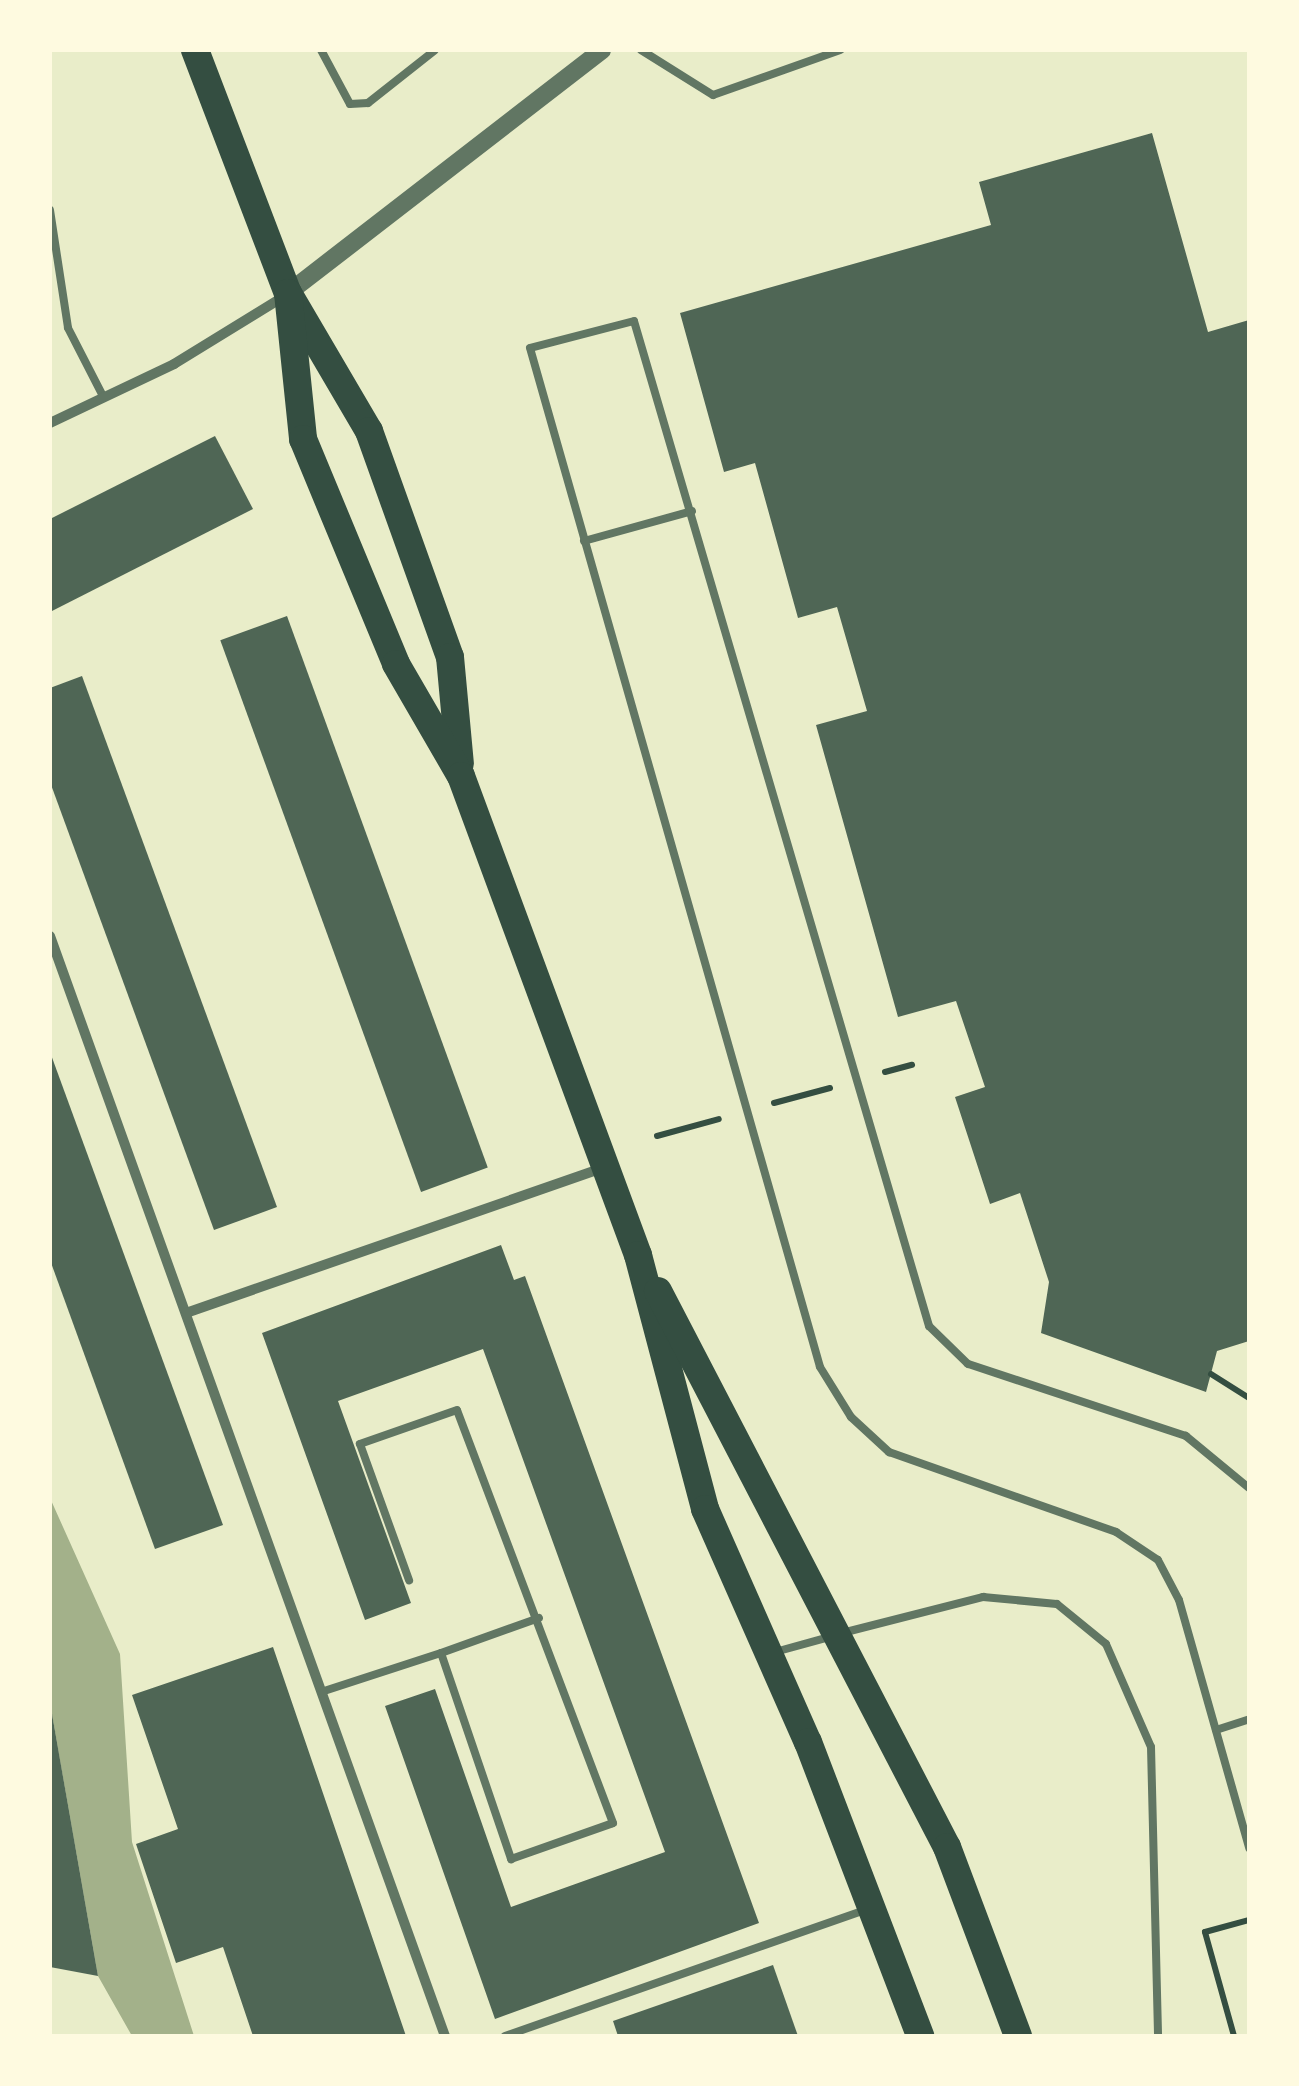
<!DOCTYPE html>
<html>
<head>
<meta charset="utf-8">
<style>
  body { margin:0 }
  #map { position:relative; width:1299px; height:2086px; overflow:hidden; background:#e9edc9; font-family:Figtree,sans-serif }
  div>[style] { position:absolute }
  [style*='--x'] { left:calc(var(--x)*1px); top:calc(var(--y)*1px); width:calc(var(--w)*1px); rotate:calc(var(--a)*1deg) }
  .water>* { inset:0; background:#a3b18a }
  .building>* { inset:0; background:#4f6655; transform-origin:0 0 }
  .path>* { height:6px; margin:-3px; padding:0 3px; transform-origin:3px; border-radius:3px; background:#344e41 }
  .service>* { height:8px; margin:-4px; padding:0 4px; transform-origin:4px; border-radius:4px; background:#617663 }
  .minor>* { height:10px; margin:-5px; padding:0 5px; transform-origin:5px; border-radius:5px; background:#617663 }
  .tertiary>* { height:18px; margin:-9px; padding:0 9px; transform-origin:9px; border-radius:9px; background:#617663 }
  .trunk>* { height:28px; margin:-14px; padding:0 14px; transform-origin:14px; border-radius:14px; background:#344e41 }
  span { translate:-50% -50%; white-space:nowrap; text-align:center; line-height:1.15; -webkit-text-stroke:8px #fefae0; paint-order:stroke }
  .frame { position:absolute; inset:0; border:52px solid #fefae0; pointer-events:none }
</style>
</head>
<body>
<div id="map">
  <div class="water">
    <i style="clip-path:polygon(50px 1498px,120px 1654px,132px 1842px,194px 2036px,132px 2036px,98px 1976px,50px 1703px)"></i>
  </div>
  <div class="building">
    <i style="clip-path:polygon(1152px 133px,1208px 332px,1249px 320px,1249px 1341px,1217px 1351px,1206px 1392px,1041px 1333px,1049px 1282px,1020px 1193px,990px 1204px,955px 1097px,985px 1087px,956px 1001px,898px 1017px,816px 725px,867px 711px,837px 607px,798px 618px,755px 463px,724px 472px,680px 313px,991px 225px,979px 182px)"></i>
    <i style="clip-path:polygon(215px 436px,253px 509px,50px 612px,50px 519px)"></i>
    <i style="left:287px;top:616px;width:587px;height:71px;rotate:70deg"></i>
    <i style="clip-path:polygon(82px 676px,277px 1207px,214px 1230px,50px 782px,50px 688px)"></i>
    <i style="clip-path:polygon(50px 1052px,223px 1525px,155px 1549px,50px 1260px)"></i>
    <i style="clip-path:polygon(501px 1245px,514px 1280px,525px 1276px,759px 1923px,495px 2019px,385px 1706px,435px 1689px,511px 1907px,665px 1852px,483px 1349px,338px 1401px,411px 1603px,365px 1620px,262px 1333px)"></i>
    <i style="clip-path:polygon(273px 1647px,406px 2036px,253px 2036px,223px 1947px,176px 1963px,136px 1844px,178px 1829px,132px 1695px)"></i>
    <i style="clip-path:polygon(50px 1714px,52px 1714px,98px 1976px,50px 1967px)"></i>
    <i style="clip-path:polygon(773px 1965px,798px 2036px,618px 2036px,613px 2021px)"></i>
  </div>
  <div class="path">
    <i style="--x:885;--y:1072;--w:28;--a:-15"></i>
    <i style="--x:774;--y:1103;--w:58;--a:-15"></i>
    <i style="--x:657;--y:1136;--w:64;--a:-15.3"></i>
    <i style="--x:1211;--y:1374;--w:45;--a:32.3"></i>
    <i style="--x:1234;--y:2036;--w:108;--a:-105.6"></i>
    <i style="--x:1205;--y:1932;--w:46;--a:-15.3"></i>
  </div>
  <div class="service">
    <i style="--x:321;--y:50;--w:61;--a:61.8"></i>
    <i style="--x:350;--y:104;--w:18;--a:-3"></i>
    <i style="--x:368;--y:103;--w:85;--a:-38.3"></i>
    <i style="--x:641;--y:50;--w:85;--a:32"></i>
    <i style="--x:713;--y:95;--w:135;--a:-19.5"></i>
    <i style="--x:50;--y:210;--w:119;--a:81.3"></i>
    <i style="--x:68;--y:328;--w:76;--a:62.8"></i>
    <i style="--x:584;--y:541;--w:112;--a:-15.5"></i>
    <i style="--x:1249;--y:1488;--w:82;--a:-140.5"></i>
    <i style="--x:1186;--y:1436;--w:230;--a:-161.7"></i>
    <i style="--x:968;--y:1364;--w:54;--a:-135.7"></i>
    <i style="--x:929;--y:1326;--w:1047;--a:-106.36"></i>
    <i style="--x:634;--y:321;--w:107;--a:165.4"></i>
    <i style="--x:530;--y:348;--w:1059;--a:74.11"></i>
    <i style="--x:820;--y:1367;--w:59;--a:58.2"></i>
    <i style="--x:851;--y:1417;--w:52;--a:42.6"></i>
    <i style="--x:889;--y:1452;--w:241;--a:19.4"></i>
    <i style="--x:1116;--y:1532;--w:50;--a:33.7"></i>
    <i style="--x:1158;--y:1560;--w:45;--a:62.3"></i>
    <i style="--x:1179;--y:1600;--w:258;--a:74.2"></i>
    <i style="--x:842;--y:1633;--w:146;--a:-14.3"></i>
    <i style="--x:983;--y:1597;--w:74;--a:5.4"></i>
    <i style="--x:1057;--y:1604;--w:63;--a:39.2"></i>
    <i style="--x:1106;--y:1644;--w:112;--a:66.4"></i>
    <i style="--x:1151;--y:1747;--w:289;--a:88.6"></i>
    <i style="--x:775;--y:1652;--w:56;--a:-15.5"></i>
    <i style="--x:441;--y:1653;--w:104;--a:-19.7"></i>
    <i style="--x:321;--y:1692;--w:126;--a:-18"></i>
    <i style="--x:441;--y:1653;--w:218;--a:71.2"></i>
    <i style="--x:511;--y:1859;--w:108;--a:-19.4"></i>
    <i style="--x:613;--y:1823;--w:441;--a:-110.7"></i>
    <i style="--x:457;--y:1410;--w:103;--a:160.7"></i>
    <i style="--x:360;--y:1444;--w:145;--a:70.2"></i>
    <i style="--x:1216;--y:1730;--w:35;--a:-18"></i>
    <i style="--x:505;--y:2036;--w:380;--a:-19.3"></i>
  </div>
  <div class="minor">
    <i style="--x:50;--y:423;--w:137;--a:-25.4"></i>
    <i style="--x:174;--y:364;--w:128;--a:-31.6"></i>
    <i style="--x:50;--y:936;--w:1169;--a:70.25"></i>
    <i style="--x:186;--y:1313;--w:444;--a:-19.2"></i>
  </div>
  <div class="tertiary">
    <i style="--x:288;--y:293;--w:397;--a:-37.7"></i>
  </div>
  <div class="trunk">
    <i style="--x:195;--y:50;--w:260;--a:69.1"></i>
    <i style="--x:288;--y:293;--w:160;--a:59.6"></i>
    <i style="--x:369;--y:431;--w:240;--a:70.3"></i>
    <i style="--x:450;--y:657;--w:107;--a:84.7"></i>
    <i style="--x:288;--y:293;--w:147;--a:84.1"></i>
    <i style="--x:303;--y:439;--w:243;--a:67.5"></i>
    <i style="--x:396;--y:664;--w:129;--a:59.9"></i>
    <i style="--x:461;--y:776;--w:511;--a:69.72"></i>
    <i style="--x:638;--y:1255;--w:263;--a:75.2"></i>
    <i style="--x:705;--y:1509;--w:255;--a:66.2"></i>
    <i style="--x:808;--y:1742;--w:315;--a:69.1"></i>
    <i style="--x:658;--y:1291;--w:627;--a:62.54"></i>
    <i style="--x:947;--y:1847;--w:202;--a:69.4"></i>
  </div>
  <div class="frame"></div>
</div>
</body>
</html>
